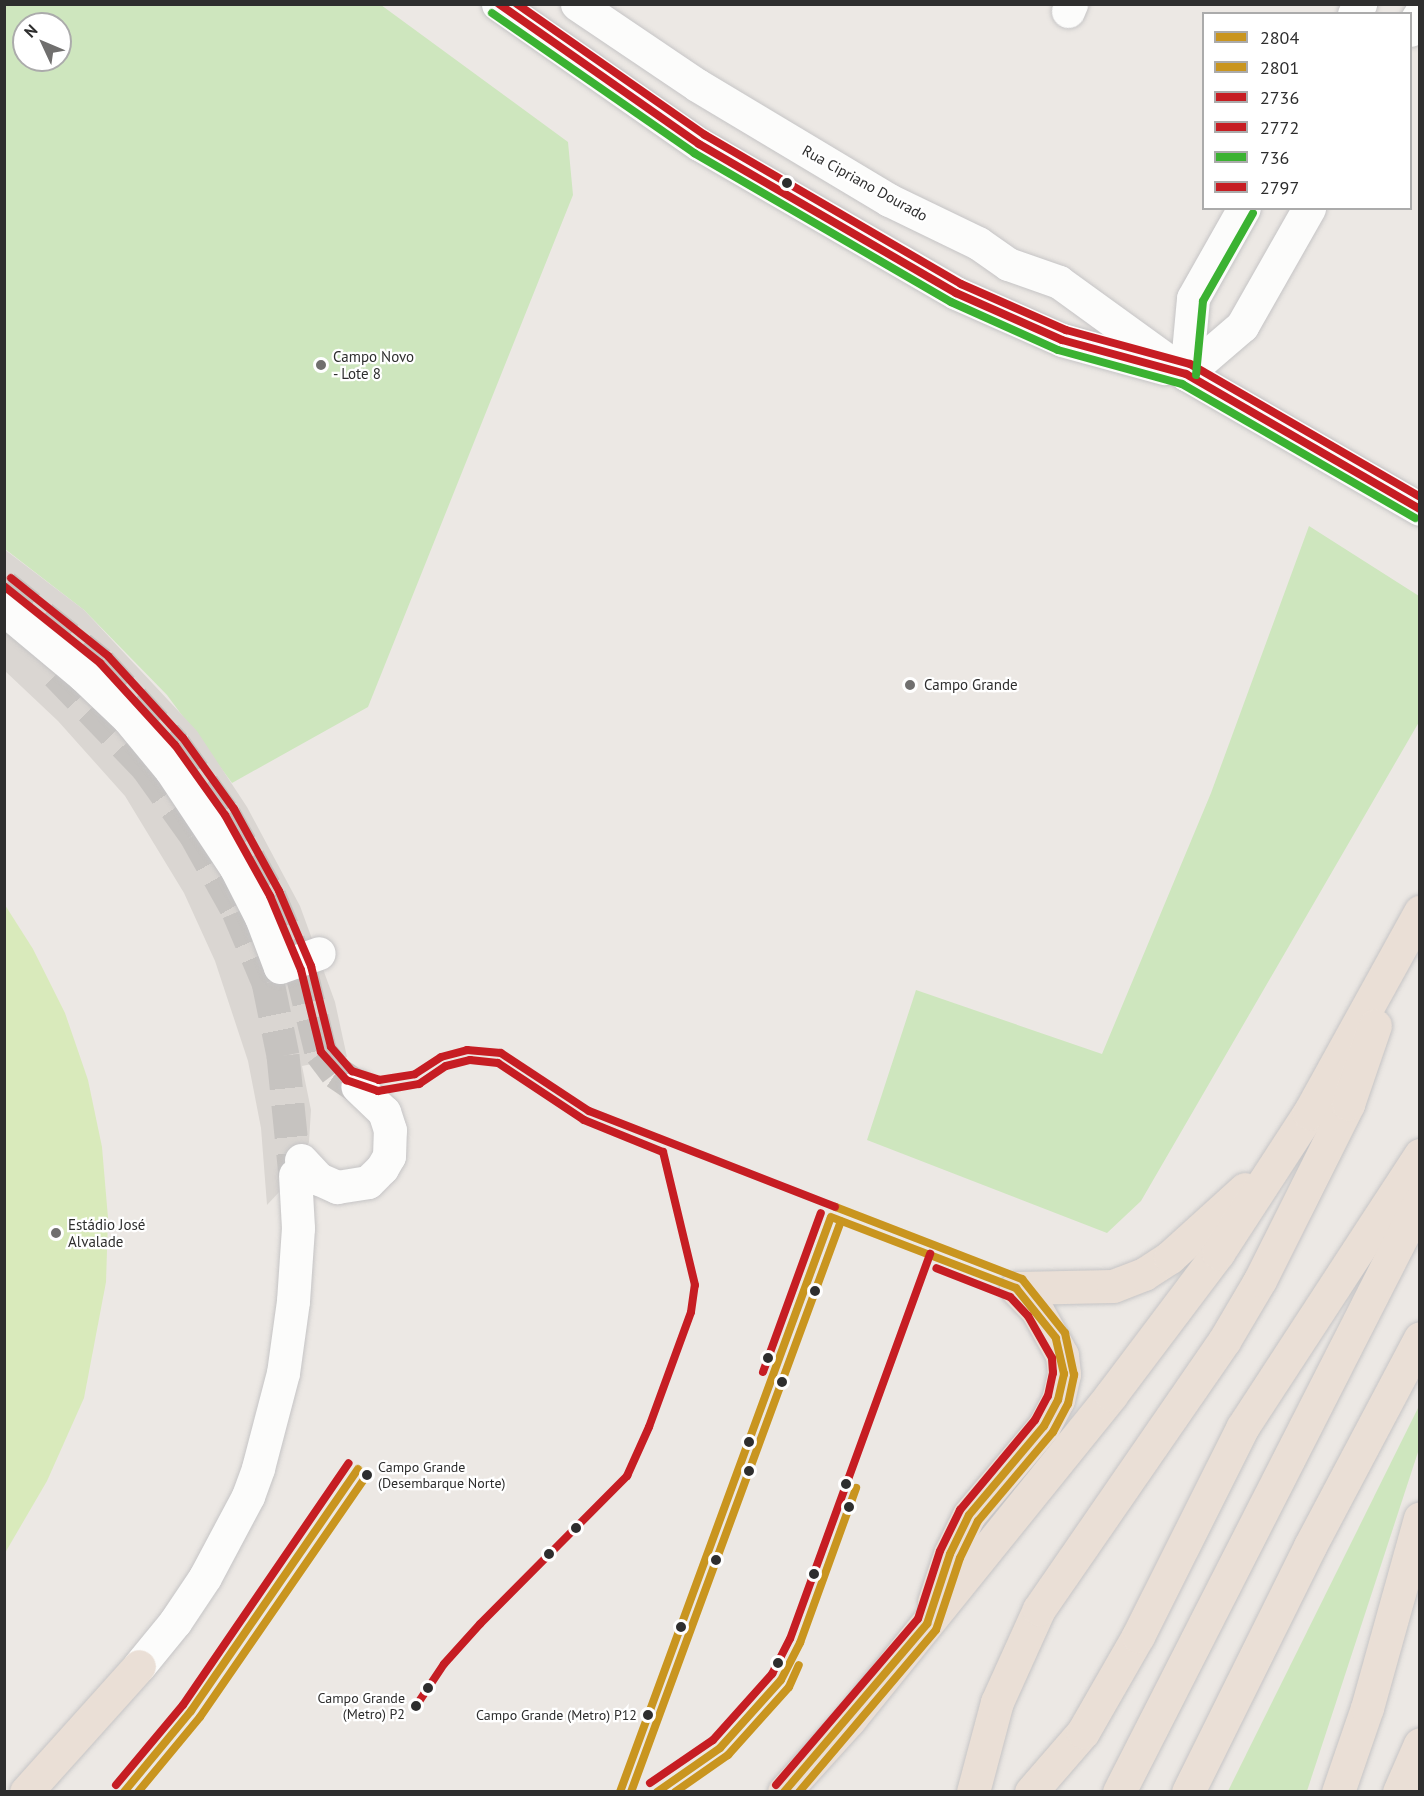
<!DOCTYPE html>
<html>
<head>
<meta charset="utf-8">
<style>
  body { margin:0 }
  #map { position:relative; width:1424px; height:1796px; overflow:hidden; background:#ece8e4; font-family:"PT Sans",sans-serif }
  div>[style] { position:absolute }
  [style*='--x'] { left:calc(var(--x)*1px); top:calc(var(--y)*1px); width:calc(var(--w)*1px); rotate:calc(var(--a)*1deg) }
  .green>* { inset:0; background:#cee6be }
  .pitch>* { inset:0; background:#d9eabb }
  .plaza>* { inset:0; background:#dad6d2 }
  .street-tunnel>* { height:33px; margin-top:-16.5px; transform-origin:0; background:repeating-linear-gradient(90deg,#c6c3c0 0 33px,transparent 0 49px) }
  .roads { filter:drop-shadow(0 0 2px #c5c4c5) drop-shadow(0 0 2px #c5c4c5) }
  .street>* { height:33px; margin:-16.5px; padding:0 16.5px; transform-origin:16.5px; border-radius:16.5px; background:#fcfcfb }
  .highway>* { height:33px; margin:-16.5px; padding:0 16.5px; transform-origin:16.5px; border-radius:16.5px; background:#eadfd6 }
  .bus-1>* { height:8px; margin:-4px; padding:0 4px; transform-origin:4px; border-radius:4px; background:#c9951f }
  .bus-2>* { height:8px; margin:-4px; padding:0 4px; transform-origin:4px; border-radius:4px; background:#c9951f }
  .bus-3>* { height:8px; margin:-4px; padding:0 4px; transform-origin:4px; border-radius:4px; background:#c61d23 }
  .bus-4>* { height:8px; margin:-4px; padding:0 4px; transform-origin:4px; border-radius:4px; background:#c61d23 }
  .bus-5>* { height:8px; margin:-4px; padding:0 4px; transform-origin:4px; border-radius:4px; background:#3bb232 }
  .bus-6>* { height:8px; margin:-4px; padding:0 4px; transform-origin:4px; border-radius:4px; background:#c61d23 }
  .dots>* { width:16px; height:16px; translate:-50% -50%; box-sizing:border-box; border:3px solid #fff; border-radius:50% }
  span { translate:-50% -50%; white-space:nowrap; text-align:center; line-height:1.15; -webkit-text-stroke:4.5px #fff; paint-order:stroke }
  .bus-label { font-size:14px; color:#2e2e2e }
  .left { translate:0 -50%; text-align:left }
  .right { translate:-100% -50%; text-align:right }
  .street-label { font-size:15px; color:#2e2e2e }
  .poi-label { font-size:15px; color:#2e2e2e }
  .frame { position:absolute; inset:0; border:6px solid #2e2e2e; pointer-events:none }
  .legend { position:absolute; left:1202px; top:12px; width:210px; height:198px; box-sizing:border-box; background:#fff; border:2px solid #ababab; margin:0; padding:8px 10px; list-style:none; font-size:18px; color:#2e2e2e }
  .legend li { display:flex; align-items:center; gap:12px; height:30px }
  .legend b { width:30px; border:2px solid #ababab }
  .north { position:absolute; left:12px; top:12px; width:60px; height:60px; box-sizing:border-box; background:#fff; border:2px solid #ababab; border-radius:50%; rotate:314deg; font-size:16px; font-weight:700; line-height:24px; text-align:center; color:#2e2e2e }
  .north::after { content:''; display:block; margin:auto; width:21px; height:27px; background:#706f6e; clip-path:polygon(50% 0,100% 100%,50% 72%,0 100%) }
</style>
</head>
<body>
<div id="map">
  <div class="green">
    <i style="clip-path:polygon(evenodd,4px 5px,381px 5px,568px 142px,573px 195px,368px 707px,232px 783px,167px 695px,84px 610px,5px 549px,4px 5px,24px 24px,60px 24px,60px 60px,24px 60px,24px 24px)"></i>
    <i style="clip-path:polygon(1309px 526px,1419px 596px,1419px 722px,1141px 1201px,1107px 1233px,867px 1140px,916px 990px,1102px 1054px,1211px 793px)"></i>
    <i style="clip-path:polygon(1419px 1406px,1419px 1449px,1307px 1791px,1228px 1791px)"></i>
  </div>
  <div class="pitch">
    <i style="clip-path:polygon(5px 905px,33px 949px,65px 1013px,88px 1080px,102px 1147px,108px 1218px,106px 1282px,84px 1398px,47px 1481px,5px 1553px)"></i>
  </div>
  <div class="plaza">
    <i style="clip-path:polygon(4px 549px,84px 610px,197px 731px,247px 807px,300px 906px,335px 1002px,347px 1057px,302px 1066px,311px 1110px,309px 1142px,295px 1175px,267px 1205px,261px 1128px,248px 1061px,215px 961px,184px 893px,125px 796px,58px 721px,5px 671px)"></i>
  </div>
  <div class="street-tunnel">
    <i style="--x:4;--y:586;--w:123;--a:38.7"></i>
    <i style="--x:100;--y:663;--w:111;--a:47.6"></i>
    <i style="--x:175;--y:745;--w:86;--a:54.5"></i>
    <i style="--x:225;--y:815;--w:93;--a:60.9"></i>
    <i style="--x:270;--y:896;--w:80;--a:67.3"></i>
    <i style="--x:301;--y:970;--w:84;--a:76.3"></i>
    <i style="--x:321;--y:1052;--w:25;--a:53"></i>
    <i style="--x:336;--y:1072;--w:25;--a:34"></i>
    <i style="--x:57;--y:673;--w:130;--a:46.2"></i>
    <i style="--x:147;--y:767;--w:82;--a:54.4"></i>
    <i style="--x:195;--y:834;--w:88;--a:60.8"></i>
    <i style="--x:238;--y:911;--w:77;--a:67.1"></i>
    <i style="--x:268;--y:982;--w:75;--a:78.4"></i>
    <i style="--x:283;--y:1055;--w:121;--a:84.3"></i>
  </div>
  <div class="roads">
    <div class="street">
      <i style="--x:498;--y:4;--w:245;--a:34.9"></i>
      <i style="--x:699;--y:144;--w:297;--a:30.1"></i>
      <i style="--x:956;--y:293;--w:116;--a:23.9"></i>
      <i style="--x:1062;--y:340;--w:106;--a:15.4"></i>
      <i style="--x:577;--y:4;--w:145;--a:34"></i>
      <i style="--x:697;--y:85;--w:224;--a:30.9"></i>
      <i style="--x:889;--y:200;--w:99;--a:25.8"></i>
      <i style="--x:978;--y:243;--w:37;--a:35"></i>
      <i style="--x:1008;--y:264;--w:54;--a:19.4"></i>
      <i style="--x:1059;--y:282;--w:157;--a:35.9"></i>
      <i style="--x:1186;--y:374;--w:270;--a:30"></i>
      <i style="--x:1068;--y:11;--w:8;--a:-67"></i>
      <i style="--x:1354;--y:14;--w:12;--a:-59"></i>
      <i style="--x:1410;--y:30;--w:19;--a:-58"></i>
      <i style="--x:1186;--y:374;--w:74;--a:-40.6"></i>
      <i style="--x:1242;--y:326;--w:136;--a:-60.4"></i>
      <i style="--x:1186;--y:374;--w:76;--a:-84.7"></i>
      <i style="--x:1193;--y:298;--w:103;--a:-60.5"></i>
      <i style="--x:4;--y:609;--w:103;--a:39.9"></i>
      <i style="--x:83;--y:675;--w:62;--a:43.7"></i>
      <i style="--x:128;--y:718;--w:67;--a:50.4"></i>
      <i style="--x:171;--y:770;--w:118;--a:56.4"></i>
      <i style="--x:236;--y:868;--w:55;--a:63"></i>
      <i style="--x:261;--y:917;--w:53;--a:69.2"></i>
      <i style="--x:280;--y:967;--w:41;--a:-19.7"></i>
      <i style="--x:301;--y:1160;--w:26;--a:47"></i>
      <i style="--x:319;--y:1179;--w:20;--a:24"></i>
      <i style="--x:337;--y:1187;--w:31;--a:-9"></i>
      <i style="--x:368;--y:1182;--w:20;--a:-45"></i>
      <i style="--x:382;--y:1168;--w:14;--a:-60"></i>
      <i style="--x:389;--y:1156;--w:26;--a:-88"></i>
      <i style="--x:390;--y:1130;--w:19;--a:-108"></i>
      <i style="--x:384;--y:1112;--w:37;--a:-136"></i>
      <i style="--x:139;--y:1666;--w:57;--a:-50.7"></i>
      <i style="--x:175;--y:1622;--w:54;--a:-56.3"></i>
      <i style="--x:205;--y:1577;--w:92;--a:-62"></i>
      <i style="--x:248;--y:1496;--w:30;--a:-70"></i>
      <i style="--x:258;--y:1468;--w:98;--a:-75.3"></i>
      <i style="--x:283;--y:1373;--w:73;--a:-82.1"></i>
      <i style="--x:293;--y:1301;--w:73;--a:-86.1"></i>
      <i style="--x:298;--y:1228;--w:53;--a:-93.2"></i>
    </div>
    <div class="highway">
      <i style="--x:1016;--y:1288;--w:97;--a:-1.2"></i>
      <i style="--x:1113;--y:1286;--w:33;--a:-21"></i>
      <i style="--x:1144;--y:1274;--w:31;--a:-33"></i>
      <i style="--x:1170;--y:1257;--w:101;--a:-42.2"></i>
      <i style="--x:934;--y:1602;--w:51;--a:-71.6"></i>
      <i style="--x:950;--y:1554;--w:43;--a:-64"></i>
      <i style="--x:969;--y:1515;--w:116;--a:-49.9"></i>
      <i style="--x:1044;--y:1426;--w:30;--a:-62"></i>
      <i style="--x:1058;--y:1400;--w:27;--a:-77"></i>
      <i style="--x:1064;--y:1374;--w:19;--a:-96"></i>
      <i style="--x:1062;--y:1355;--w:51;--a:-119.1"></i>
      <i style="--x:1037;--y:1310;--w:30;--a:-134"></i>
      <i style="--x:26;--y:1792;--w:169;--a:-48.1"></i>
      <i style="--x:784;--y:1792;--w:97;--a:-47.9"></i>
      <i style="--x:849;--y:1720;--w:417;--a:-51.1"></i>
      <i style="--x:1111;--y:1395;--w:178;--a:-53"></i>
      <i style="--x:1218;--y:1253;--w:167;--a:-57"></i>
      <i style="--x:1309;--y:1113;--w:230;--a:-61.1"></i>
      <i style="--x:973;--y:1792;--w:93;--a:-75.1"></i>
      <i style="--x:997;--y:1702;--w:102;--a:-65.7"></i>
      <i style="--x:1039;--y:1609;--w:326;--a:-55.4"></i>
      <i style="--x:1224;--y:1341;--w:71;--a:-59.5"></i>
      <i style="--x:1260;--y:1280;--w:197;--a:-63.4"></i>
      <i style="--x:1348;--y:1104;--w:83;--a:-71.1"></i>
      <i style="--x:1031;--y:1792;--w:79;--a:-49.1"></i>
      <i style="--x:1083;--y:1732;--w:111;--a:-60.2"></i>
      <i style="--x:1138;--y:1636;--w:233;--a:-63.4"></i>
      <i style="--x:1242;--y:1428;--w:326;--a:-56.9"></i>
      <i style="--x:1119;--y:1792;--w:663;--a:-63.01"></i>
      <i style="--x:1188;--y:1792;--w:275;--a:-63.6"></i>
      <i style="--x:1310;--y:1546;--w:235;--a:-62.1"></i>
      <i style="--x:1338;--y:1792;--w:89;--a:-71"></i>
      <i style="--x:1367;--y:1708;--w:197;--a:-74.4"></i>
      <i style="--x:1399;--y:1792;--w:52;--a:-66.4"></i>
    </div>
  </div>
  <div class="bus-1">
    <i style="--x:124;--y:1792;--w:105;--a:-50.4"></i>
    <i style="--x:191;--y:1711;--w:294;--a:-55.4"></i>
    <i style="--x:620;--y:1792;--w:612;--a:-69.85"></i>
    <i style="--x:657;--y:1792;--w:77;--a:-34.9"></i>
    <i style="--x:720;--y:1748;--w:91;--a:-48.1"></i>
    <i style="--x:781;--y:1680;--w:42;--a:-62.8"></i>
    <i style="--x:800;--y:1643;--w:165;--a:-70.1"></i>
    <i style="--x:784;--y:1792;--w:221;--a:-49.6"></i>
    <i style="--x:927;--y:1624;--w:74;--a:-71.8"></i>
    <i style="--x:950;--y:1554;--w:43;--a:-64"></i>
    <i style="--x:969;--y:1515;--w:116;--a:-49.9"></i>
    <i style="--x:1044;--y:1426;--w:30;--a:-62"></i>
    <i style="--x:1058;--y:1400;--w:27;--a:-77"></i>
    <i style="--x:1064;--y:1374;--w:37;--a:-103"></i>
    <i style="--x:1056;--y:1338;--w:64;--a:-128.7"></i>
    <i style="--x:1016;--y:1288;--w:198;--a:-159"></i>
  </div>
  <div class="bus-2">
    <i style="--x:138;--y:1792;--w:97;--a:-50.4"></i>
    <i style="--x:200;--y:1717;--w:294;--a:-55.4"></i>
    <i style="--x:631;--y:1792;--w:608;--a:-69.81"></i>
    <i style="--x:675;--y:1792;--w:65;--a:-34.9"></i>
    <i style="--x:728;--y:1755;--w:91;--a:-48.1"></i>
    <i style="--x:789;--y:1687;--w:24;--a:-66"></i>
    <i style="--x:799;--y:1792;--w:212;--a:-49.8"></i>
    <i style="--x:936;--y:1630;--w:76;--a:-71.6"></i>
    <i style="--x:960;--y:1558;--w:41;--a:-64.1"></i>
    <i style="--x:978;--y:1521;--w:116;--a:-49.9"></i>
    <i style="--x:1053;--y:1432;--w:32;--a:-62"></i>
    <i style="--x:1068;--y:1404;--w:30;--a:-78"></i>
    <i style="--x:1074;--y:1375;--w:43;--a:-102.1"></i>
    <i style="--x:1065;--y:1333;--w:69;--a:-128.5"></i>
    <i style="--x:1022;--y:1279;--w:200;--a:-158.9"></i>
  </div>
  <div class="bus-3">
    <i style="--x:517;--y:4;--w:229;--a:34.9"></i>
    <i style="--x:705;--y:135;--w:296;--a:30.2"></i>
    <i style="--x:961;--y:284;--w:115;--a:23.7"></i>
    <i style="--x:1066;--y:330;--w:129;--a:15.3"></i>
    <i style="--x:1190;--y:364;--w:266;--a:30"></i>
    <i style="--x:11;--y:578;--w:124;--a:38.8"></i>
    <i style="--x:108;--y:656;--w:111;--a:47.6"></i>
    <i style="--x:183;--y:738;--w:87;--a:54.3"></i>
    <i style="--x:234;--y:809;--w:94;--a:61.2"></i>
    <i style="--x:279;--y:891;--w:82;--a:66.9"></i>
    <i style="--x:311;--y:966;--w:83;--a:76.1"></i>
    <i style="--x:331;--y:1047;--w:32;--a:49"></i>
    <i style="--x:352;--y:1071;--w:28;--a:18"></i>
    <i style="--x:379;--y:1080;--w:36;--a:-9"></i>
    <i style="--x:415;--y:1074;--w:31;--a:-33"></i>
    <i style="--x:441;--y:1057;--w:27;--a:-15"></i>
    <i style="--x:467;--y:1050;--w:34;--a:5"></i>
    <i style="--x:501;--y:1053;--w:105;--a:33.4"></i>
    <i style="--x:589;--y:1111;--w:264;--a:21.3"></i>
    <i style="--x:763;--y:1372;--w:169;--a:-70"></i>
  </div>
  <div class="bus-4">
    <i style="--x:499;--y:4;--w:244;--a:35"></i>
    <i style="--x:699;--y:144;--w:297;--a:30.1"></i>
    <i style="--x:956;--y:293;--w:116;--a:23.9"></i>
    <i style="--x:1062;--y:340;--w:129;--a:15.3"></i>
    <i style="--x:1186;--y:374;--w:270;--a:30"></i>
    <i style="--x:4;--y:586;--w:123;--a:38.7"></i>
    <i style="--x:100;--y:663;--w:111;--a:47.6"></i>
    <i style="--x:175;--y:745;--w:86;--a:54.5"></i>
    <i style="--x:225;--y:815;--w:93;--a:60.9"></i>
    <i style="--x:270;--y:896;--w:80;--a:67.3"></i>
    <i style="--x:301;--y:970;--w:84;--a:76.3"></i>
    <i style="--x:321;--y:1052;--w:38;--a:48"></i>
    <i style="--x:346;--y:1080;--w:34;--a:19"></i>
    <i style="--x:378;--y:1091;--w:42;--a:-9.7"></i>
    <i style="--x:419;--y:1084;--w:32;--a:-34"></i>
    <i style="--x:446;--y:1066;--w:25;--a:-14"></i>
    <i style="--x:470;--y:1060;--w:28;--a:6"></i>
    <i style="--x:498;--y:1063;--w:103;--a:33.5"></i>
    <i style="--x:584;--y:1120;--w:85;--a:22.1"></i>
    <i style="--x:416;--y:1706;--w:50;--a:-56.3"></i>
    <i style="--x:444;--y:1664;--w:54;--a:-48"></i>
    <i style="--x:480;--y:1624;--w:209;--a:-45.2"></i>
    <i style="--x:627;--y:1476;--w:54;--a:-65.8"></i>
    <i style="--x:649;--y:1427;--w:122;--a:-69.9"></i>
    <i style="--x:691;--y:1312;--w:27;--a:-82"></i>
    <i style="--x:695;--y:1285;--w:137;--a:-103.5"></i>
  </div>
  <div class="bus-5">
    <i style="--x:492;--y:13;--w:246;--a:34.7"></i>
    <i style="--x:694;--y:153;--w:297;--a:30.1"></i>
    <i style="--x:951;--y:302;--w:117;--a:24.2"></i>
    <i style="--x:1058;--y:350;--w:129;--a:15.3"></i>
    <i style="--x:1182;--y:384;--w:269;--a:29.9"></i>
    <i style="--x:1196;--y:375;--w:74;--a:-84.6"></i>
    <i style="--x:1203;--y:301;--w:101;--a:-60.4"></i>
  </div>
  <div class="bus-6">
    <i style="--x:650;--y:1783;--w:76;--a:-34.3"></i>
    <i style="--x:713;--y:1740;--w:89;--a:-48.2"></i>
    <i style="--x:772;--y:1674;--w:39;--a:-63"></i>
    <i style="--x:790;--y:1639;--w:410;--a:-70"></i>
    <i style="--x:116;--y:1785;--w:104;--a:-50.1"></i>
    <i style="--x:183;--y:1705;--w:293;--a:-55.6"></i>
    <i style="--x:776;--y:1785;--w:218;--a:-49.5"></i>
    <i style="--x:918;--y:1619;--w:71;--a:-72.1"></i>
    <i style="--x:940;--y:1551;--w:46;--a:-64"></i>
    <i style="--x:960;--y:1510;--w:117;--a:-50.2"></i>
    <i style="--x:1035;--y:1420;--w:27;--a:-62"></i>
    <i style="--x:1048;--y:1396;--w:24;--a:-78"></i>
    <i style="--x:1053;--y:1373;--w:15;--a:-94"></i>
    <i style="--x:1052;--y:1358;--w:48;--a:-119.7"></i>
    <i style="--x:1028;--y:1316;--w:26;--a:-133"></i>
    <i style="--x:1010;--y:1297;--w:79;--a:-158.6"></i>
  </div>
  <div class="dots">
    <i style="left:787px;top:183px;background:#2e2e2e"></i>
    <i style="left:321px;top:365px;background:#706f6e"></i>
    <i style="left:910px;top:685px;background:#706f6e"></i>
    <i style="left:56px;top:1233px;background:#706f6e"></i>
    <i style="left:815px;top:1291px;background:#2e2e2e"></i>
    <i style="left:768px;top:1358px;background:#2e2e2e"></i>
    <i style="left:782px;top:1382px;background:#2e2e2e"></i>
    <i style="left:749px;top:1442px;background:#2e2e2e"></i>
    <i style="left:749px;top:1471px;background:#2e2e2e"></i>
    <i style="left:367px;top:1475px;background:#2e2e2e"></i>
    <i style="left:846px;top:1484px;background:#2e2e2e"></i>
    <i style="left:849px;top:1507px;background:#2e2e2e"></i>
    <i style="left:576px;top:1528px;background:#2e2e2e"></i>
    <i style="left:549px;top:1554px;background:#2e2e2e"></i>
    <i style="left:716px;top:1560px;background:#2e2e2e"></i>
    <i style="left:814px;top:1574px;background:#2e2e2e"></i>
    <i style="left:681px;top:1627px;background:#2e2e2e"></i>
    <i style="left:778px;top:1663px;background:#2e2e2e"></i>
    <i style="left:428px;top:1688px;background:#2e2e2e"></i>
    <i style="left:416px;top:1706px;background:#2e2e2e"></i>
    <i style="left:648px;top:1715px;background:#2e2e2e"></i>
  </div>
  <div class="bus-label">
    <span class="left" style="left:378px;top:1475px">Campo Grande<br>(Desembarque Norte)</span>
    <span class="right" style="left:405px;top:1706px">Campo Grande<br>(Metro) P2</span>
    <span class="right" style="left:637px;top:1715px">Campo Grande (Metro) P12</span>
  </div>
  <div class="street-label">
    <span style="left:865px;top:183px;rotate:29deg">Rua Cipriano Dourado</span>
  </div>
  <div class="poi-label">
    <span class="left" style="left:333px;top:365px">Campo Novo<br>- Lote 8</span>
    <span class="left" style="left:924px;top:685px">Campo Grande</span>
    <span class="left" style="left:68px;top:1233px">Estádio José<br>Alvalade</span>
  </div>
  <div class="frame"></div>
  <ul class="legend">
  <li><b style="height:8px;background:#c9951f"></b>2804</li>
  <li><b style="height:8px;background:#c9951f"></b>2801</li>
  <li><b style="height:8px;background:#c61d23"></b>2736</li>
  <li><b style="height:8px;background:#c61d23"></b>2772</li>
  <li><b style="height:8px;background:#3bb232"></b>736</li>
  <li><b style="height:8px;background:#c61d23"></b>2797</li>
  </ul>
  <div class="north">N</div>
</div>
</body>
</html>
